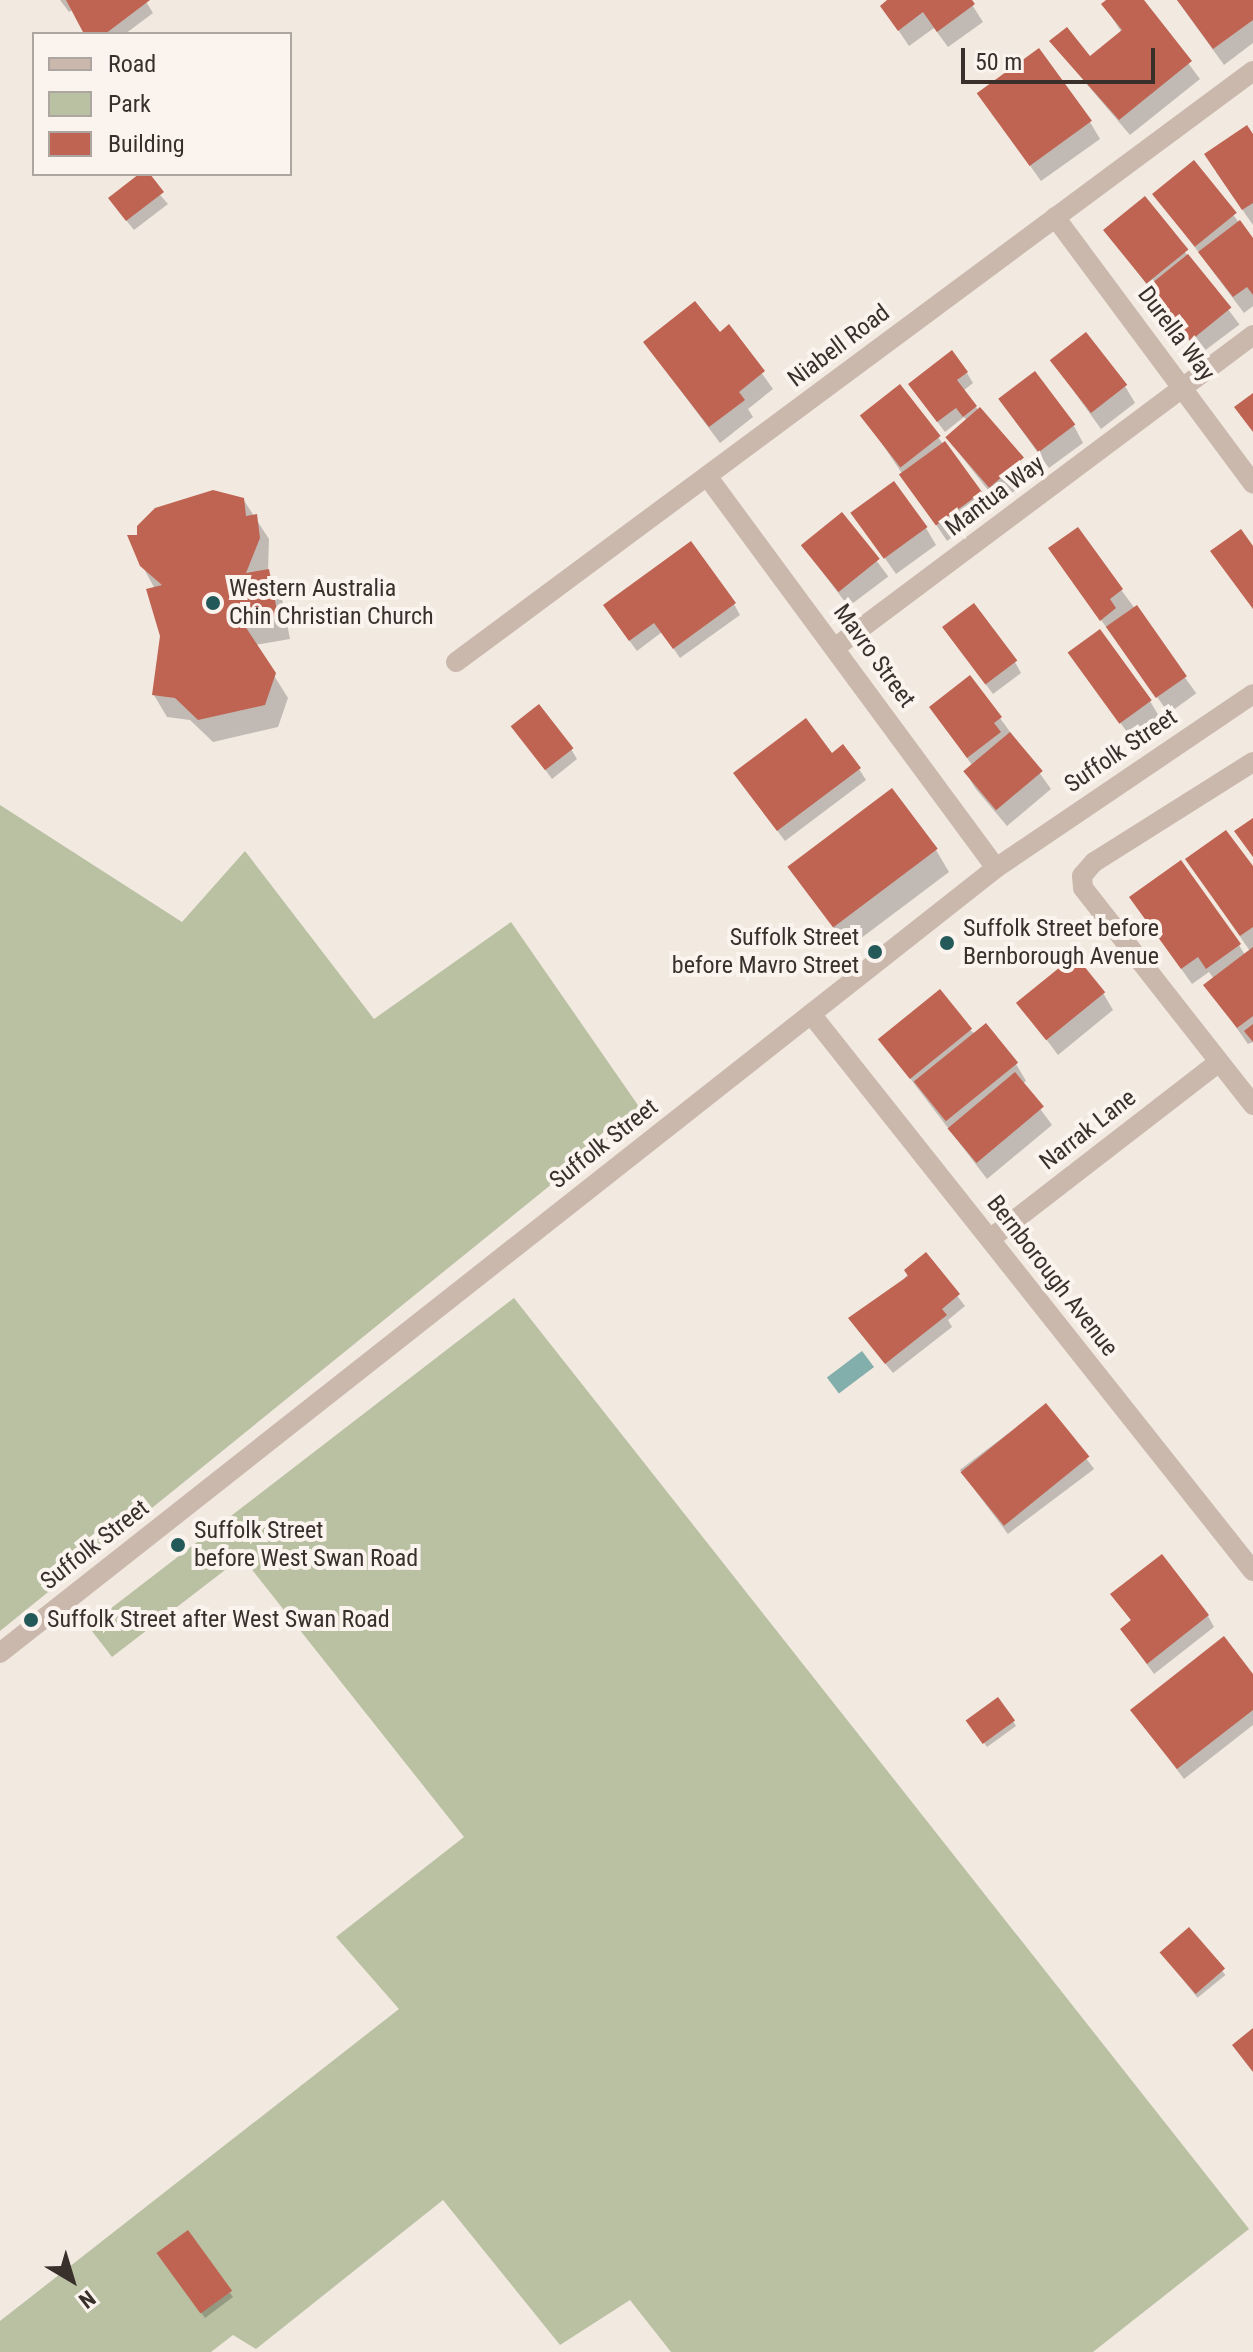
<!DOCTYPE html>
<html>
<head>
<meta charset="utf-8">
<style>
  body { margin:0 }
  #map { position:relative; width:1253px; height:2352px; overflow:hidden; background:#f2e9e1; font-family:"Roboto Condensed",sans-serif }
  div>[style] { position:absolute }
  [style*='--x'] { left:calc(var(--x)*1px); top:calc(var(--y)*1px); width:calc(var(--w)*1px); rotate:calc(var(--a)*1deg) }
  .green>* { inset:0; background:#b9c1a2 }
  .water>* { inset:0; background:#82aeac; transform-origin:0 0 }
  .shadow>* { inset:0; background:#0003; transform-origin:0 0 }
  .building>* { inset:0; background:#bf6452; transform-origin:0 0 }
  .minor>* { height:20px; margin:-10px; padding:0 10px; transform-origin:10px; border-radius:10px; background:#cab8ad }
  .dots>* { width:22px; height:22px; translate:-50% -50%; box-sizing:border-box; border:4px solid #faf3ee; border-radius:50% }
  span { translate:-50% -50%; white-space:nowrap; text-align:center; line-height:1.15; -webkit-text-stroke:8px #faf3ee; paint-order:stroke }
  .street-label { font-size:24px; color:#392f2b }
  .poi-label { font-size:24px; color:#392f2b }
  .left { translate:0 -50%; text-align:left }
  .right { translate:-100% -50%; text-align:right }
  .legend { position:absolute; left:32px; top:32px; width:260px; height:144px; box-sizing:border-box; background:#faf3ee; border:2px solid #ada5a0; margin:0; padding:10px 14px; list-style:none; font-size:24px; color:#392f2b }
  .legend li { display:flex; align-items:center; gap:16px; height:40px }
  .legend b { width:40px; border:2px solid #ada5a0 }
  .north { position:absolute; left:32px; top:2240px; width:80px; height:80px; -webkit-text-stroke:6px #faf3ee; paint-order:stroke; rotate:142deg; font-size:22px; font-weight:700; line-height:32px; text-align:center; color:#392f2b }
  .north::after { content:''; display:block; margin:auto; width:28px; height:36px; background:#392f2b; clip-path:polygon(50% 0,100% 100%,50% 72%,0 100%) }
  .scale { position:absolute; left:961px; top:48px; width:194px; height:36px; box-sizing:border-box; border:4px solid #392f2b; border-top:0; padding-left:10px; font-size:24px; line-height:28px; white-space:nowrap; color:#392f2b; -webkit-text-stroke:6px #faf3ee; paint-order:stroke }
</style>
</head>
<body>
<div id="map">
  <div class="green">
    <i style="clip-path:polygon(0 805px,182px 922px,245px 851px,374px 1019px,511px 922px,642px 1111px,0 1631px)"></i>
    <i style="clip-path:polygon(514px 1298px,1249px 2229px,1093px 2352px,671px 2352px,630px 2300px,560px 2345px,443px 2200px,256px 2349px,233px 2335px,211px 2352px,0 2352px,0 2321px,399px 2009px,336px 1937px,464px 1837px,242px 1557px,112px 1657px,88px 1626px)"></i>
  </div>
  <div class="water">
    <i style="left:862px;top:1351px;width:20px;height:44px;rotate:53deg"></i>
  </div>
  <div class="shadow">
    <i style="clip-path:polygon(60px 0,145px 0,153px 13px,125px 34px,88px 34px,74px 9px,69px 12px)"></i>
    <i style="clip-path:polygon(891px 0,969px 0,983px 22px,948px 47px,934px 28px,909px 46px,882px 6px)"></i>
    <i style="clip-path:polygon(1109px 0,1141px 0,1200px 79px,1130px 135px,1051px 42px,1090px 58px,1122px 33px,1104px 5px)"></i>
    <i style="clip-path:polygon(1177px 0,1253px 0,1253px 43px,1224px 65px)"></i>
    <i style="clip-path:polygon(990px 110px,1090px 122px,1100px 139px,1041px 181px)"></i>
    <i style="clip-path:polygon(1253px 137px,1253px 225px,1216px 172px)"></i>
    <i style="clip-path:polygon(1194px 163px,1253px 241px,1253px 306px,1244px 313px,1155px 194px)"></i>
    <i style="clip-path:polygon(142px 174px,168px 204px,134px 230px,117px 209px)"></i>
    <i style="left:1145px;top:199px;width:157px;height:50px;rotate:53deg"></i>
    <i style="clip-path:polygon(729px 327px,773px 389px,748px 409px,753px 417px,720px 443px,645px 343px,719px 335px)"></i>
    <i style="clip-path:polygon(1052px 361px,1125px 386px,1135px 403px,1101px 429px)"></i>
    <i style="clip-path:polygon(967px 373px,973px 383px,963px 391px,1032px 476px,999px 504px,947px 438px,967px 421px,964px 417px,945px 432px,917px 395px)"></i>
    <i style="clip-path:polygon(1000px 400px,1074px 426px,1083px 443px,1049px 468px)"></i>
    <i style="clip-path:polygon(863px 415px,938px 437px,990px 510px,947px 541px)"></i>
    <i style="clip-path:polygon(243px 499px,269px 539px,268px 572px,281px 594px,290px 639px,255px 645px,288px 698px,278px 727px,213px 742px,190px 720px,167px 717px,154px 695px,162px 636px,155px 589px,142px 565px,139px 537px)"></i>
    <i style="clip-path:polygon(854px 514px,926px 528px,936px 545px,896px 574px)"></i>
    <i style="left:842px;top:515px;width:77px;height:50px;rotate:53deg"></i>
    <i style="left:1077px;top:529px;width:203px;height:34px;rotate:54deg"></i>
    <i style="clip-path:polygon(734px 604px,740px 615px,680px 658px,662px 632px,637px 651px,612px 617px)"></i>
    <i style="clip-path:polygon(951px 638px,1015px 662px,1021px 673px,993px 694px)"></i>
    <i style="clip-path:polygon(1071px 654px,1150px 701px,1160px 718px,1132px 739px)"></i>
    <i style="clip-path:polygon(931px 707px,1000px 718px,1051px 789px,1007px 826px,975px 788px,965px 771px,972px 765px)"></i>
    <i style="clip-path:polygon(514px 727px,571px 749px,577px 759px,552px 779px)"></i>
    <i style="clip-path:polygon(831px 756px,859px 769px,866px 780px,785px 841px,742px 784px)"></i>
    <i style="clip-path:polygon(936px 850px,949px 872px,848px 948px,791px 867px)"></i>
    <i style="clip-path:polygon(1187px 860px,1253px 870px,1253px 1042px,1248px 1044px,1206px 985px,1214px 979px,1209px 972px,1192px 984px,1142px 914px,1239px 945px,1245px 955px,1250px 951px)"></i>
    <i style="clip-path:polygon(1103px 993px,1113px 1010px,1058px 1055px,1019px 1003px)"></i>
    <i style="clip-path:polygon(970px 1030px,1016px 1064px,1026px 1081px,1022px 1084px,1052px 1125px,987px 1179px,880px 1039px)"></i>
    <i style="clip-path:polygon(926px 1255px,965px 1306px,948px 1320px,952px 1327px,893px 1373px,857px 1329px)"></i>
    <i style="left:1046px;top:1405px;width:80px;height:108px;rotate:53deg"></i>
    <i style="clip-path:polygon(1113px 1595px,1208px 1616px,1214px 1627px,1154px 1674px,1122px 1630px,1132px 1622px)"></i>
    <i style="clip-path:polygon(1253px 1677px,1253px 1725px,1184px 1779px,1132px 1710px)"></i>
    <i style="clip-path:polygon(1013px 1721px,1016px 1726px,987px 1747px,972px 1726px)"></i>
    <i style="left:1189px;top:1930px;width:58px;height:36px;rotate:51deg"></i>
    <i style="clip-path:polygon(161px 2257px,230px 2293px,233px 2297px,205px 2318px)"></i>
  </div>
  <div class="building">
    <i style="clip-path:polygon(66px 0,150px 0,105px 34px,84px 34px)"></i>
    <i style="clip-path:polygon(887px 0,972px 0,975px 4px,937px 32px,923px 12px,898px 31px,880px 6px)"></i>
    <i style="clip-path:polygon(1106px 0,1144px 0,1192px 61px,1119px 120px,1049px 41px,1067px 27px,1090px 56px,1122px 30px,1101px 4px)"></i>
    <i style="clip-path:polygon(1177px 0,1253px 0,1253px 20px,1213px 49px)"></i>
    <i style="left:1039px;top:48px;width:90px;height:77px;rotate:54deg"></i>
    <i style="clip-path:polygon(1247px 125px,1253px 134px,1253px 203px,1242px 210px,1204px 154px)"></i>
    <i style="left:1194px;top:160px;width:68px;height:54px;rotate:51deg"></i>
    <i style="clip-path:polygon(139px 174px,150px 174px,164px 192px,126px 221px,108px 198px)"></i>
    <i style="left:1145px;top:196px;width:69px;height:54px;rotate:51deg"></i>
    <i style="clip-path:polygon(1240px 220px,1253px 238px,1253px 295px,1247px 287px,1233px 297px,1198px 252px)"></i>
    <i style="left:1188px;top:254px;width:69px;height:53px;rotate:51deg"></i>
    <i style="clip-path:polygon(695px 301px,720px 332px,729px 324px,765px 371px,739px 392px,745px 400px,709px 427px,643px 342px)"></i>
    <i style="left:1086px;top:332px;width:67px;height:46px;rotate:52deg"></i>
    <i style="clip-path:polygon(952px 350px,968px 372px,957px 380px,977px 406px,963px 417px,956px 408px,937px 422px,908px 384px)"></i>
    <i style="left:1035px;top:371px;width:67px;height:46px;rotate:53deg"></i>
    <i style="left:900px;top:384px;width:66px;height:51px;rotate:52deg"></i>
    <i style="clip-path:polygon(1253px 393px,1253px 432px,1234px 407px)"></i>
    <i style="left:980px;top:407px;width:67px;height:46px;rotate:49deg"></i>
    <i style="left:945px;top:441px;width:63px;height:57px;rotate:54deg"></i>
    <i style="left:894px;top:481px;width:57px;height:54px;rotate:54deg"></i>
    <i style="clip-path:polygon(213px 490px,244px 498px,246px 516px,257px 514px,260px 538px,246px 573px,269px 569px,278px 616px,243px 623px,276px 673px,265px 705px,198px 720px,175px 698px,152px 695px,160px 636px,146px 589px,162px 585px,140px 566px,127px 535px,137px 535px,137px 526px,155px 508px)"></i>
    <i style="left:842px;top:512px;width:60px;height:53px;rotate:51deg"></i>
    <i style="clip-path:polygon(1078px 527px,1123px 589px,1110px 599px,1116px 608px,1100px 621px,1048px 548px)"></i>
    <i style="clip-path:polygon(1241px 529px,1253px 546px,1253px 609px,1210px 551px)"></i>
    <i style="clip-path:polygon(691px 541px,736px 603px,673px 649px,654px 623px,629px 641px,603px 605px)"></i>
    <i style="left:974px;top:603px;width:72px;height:40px;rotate:53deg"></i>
    <i style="left:1137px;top:605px;width:87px;height:38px;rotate:55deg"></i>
    <i style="left:1100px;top:629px;width:88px;height:40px;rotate:54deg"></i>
    <i style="clip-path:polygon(970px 675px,1002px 717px,994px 723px,1001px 732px,967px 758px,929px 707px)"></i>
    <i style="left:539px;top:704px;width:56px;height:36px;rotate:52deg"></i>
    <i style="clip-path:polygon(806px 718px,832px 753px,843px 744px,861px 768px,777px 831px,733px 773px)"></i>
    <i style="left:1010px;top:732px;width:51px;height:61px;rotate:50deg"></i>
    <i style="left:892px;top:788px;width:76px;height:131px;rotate:53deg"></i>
    <i style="clip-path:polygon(1253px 818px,1253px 857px,1234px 831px)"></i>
    <i style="clip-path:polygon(1226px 830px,1253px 866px,1253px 927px,1240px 936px,1185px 859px)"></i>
    <i style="clip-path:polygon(1181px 860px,1241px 944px,1206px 969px,1198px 957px,1181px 969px,1129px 897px)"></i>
    <i style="clip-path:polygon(1253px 947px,1253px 1016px,1237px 1028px,1203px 985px)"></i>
    <i style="left:1075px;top:955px;width:48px;height:76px;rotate:51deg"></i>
    <i style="left:940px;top:989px;width:51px;height:80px;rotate:51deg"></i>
    <i style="left:986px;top:1023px;width:51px;height:93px;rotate:51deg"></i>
    <i style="clip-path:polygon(1253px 1024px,1253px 1042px,1244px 1031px)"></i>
    <i style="left:1015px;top:1072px;width:45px;height:88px;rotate:50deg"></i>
    <i style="clip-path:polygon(926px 1252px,960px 1294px,942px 1309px,947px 1315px,885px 1364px,848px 1318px,908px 1276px,904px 1270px)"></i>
    <i style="left:1046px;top:1403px;width:69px;height:110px;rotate:51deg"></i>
    <i style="clip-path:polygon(1162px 1554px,1209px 1615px,1147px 1664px,1120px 1629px,1131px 1620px,1110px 1594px)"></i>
    <i style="clip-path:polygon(1224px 1636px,1253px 1674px,1253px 1710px,1177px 1769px,1130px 1710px)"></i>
    <i style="left:998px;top:1697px;width:29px;height:40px;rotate:54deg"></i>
    <i style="left:1189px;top:1927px;width:55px;height:39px;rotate:49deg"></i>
    <i style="clip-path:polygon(1253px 2028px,1253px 2072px,1232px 2045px)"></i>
    <i style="left:188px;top:2230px;width:75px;height:39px;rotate:54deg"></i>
  </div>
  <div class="minor">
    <i style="--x:1055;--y:217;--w:332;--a:53.4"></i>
    <i style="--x:707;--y:476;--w:487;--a:53.6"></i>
    <i style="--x:836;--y:647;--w:521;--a:-36.8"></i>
    <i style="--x:456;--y:662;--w:992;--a:-36.56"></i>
    <i style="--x:1253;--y:762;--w:188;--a:147.8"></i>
    <i style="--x:1094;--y:862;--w:18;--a:131"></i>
    <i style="--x:1082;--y:876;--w:12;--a:85"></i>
    <i style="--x:1083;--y:888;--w:276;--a:51.9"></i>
    <i style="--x:811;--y:1014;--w:711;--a:51.57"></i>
    <i style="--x:990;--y:1239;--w:289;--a:-37.7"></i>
    <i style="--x:0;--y:1653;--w:1268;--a:-38.24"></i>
    <i style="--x:996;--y:868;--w:310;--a:-34.1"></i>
  </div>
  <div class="dots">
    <i style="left:213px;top:603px;background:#235958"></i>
    <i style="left:947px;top:943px;background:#235958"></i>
    <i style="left:875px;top:952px;background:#235958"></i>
    <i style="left:178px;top:1545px;background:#235958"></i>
    <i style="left:31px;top:1620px;background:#235958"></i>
  </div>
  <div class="street-label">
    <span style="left:1176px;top:334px;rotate:53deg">Durella Way</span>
    <span style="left:839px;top:346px;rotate:-37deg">Niabell Road</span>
    <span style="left:995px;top:496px;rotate:-37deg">Mantua Way</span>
    <span style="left:874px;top:656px;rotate:54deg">Mavro Street</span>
    <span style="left:1121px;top:751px;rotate:-34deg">Suffolk Street</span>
    <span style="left:1088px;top:1130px;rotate:-38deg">Narrak Lane</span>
    <span style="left:604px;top:1144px;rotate:-38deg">Suffolk Street</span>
    <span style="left:1052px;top:1276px;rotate:52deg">Bernborough Avenue</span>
    <span style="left:95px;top:1545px;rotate:-38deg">Suffolk Street</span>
  </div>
  <div class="poi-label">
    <span class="left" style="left:229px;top:603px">Western Australia<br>Chin Christian Church</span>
    <span class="left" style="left:963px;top:943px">Suffolk Street before<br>Bernborough Avenue</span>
    <span class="right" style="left:859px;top:952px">Suffolk Street<br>before Mavro Street</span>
    <span class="left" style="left:194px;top:1545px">Suffolk Street<br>before West Swan Road</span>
    <span class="left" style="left:47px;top:1620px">Suffolk Street after West Swan Road</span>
  </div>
  <ul class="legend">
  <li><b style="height:10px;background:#cab8ad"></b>Road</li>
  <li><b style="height:22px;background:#b9c1a2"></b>Park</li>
  <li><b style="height:22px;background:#bf6452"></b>Building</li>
  </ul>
  <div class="north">N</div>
  <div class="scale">50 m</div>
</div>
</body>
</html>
